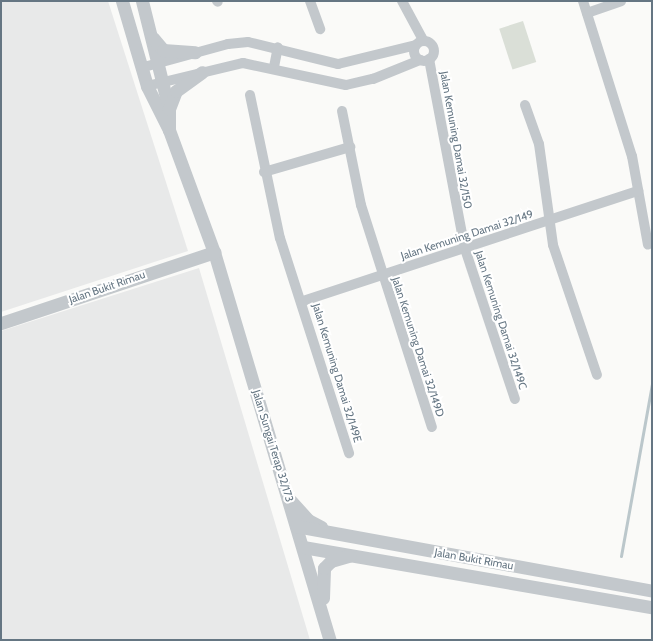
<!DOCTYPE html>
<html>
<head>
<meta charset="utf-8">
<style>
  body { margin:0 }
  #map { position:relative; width:653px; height:641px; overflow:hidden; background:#fafaf8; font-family:Cabin,sans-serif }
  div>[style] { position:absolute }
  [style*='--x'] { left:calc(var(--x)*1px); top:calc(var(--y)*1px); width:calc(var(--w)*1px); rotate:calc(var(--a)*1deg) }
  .built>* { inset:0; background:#e8e9e9 }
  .green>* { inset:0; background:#dadfd7; transform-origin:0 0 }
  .stream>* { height:3px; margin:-1.5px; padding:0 1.5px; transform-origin:1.5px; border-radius:1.5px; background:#bbc7cb }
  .minor>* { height:10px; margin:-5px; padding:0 5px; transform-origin:5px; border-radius:5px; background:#c3c8cc }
  .minor>.ring { margin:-5px; padding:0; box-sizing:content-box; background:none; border:10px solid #c3c8cc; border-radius:50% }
  .tertiary>* { height:13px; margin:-6.5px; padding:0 6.5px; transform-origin:6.5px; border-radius:6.5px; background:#c3c8cc }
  span { translate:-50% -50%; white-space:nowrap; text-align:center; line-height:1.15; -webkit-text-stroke:4px #fff; paint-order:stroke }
  .street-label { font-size:11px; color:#657683 }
  .frame { position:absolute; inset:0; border:2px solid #657683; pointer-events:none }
</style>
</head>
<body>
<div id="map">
  <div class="built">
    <i style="clip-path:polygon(1px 1px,108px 1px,188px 251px,1px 312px)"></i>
    <i style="clip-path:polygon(199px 268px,310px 640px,1px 640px,1px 331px)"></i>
  </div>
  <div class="green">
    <i style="left:523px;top:21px;width:43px;height:25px;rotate:72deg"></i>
  </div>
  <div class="stream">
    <i style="--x:621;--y:556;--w:175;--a:-79.8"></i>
  </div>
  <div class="minor">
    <i style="--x:217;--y:1;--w:1;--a:45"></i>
    <i style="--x:310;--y:1;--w:30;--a:70"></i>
    <i style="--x:402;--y:1;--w:44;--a:61.7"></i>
    <i style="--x:583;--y:1;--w:163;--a:72.5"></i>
    <i style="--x:632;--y:156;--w:90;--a:79.8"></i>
    <i style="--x:587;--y:13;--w:36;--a:-19"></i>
    <i class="ring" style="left:414px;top:41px;width:10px;height:10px"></i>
    <i style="--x:429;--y:59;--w:193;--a:79.3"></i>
    <i style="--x:465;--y:249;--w:158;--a:71.6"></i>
    <i style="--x:144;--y:67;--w:87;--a:-15.3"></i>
    <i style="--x:228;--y:44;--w:20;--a:-6"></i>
    <i style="--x:248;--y:42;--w:93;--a:13.7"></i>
    <i style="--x:338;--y:64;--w:80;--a:-13.7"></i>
    <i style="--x:274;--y:67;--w:20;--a:-79"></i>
    <i style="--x:147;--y:86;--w:99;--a:-13.5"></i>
    <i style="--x:243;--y:63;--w:105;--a:12.1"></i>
    <i style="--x:346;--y:85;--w:28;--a:-13"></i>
    <i style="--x:373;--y:79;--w:51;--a:-22"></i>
    <i style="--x:250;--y:95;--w:146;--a:78.2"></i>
    <i style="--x:280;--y:238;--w:226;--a:72.2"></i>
    <i style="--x:525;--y:105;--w:41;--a:70.3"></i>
    <i style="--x:539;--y:144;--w:102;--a:82.1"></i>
    <i style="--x:553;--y:245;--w:137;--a:71.3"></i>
    <i style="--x:342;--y:111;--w:96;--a:78.6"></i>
    <i style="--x:361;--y:205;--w:233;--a:72.3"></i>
    <i style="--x:264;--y:172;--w:90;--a:-16.2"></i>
    <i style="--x:303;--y:301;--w:353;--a:-18.2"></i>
  </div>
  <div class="tertiary">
    <i style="--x:122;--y:1;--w:89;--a:73.6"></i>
    <i style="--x:147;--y:86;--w:49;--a:63.4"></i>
    <i style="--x:169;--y:130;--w:130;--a:69.8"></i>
    <i style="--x:214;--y:252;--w:405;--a:73.4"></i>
    <i style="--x:142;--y:1;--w:111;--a:76"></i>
    <i style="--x:169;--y:109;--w:21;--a:90"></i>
    <i style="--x:153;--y:38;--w:16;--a:50"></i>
    <i style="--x:163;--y:50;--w:32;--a:4"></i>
    <i style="--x:169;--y:109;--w:19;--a:-69"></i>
    <i style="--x:176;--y:91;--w:32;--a:-36"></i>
    <i style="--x:1;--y:323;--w:225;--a:-18.4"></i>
    <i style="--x:291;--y:501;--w:25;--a:48"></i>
    <i style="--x:308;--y:520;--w:15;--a:28"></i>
    <i style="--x:296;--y:526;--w:362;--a:10.3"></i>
    <i style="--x:303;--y:547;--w:354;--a:9.8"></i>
    <i style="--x:323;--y:598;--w:30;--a:-88"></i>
    <i style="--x:324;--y:568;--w:10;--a:-45"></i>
    <i style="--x:331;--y:561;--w:19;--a:-16"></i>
  </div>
  <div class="street-label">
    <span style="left:456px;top:140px;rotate:80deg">Jalan Kemuning Damai 32/150</span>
    <span style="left:467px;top:235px;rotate:-18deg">Jalan Kemuning Damai 32/149</span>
    <span style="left:107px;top:287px;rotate:-19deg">Jalan Bukit Rimau</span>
    <span style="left:501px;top:320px;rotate:72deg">Jalan Kemuning Damai 32/149C</span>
    <span style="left:418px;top:347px;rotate:72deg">Jalan Kemuning Damai 32/149D</span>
    <span style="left:337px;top:373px;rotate:73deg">Jalan Kemuning Damai 32/149E</span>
    <span style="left:273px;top:446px;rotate:73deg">Jalan Sungai Terap 32/173</span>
    <span style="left:474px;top:559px;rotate:10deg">Jalan Bukit Rimau</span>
  </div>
  <div class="frame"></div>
</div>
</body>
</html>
